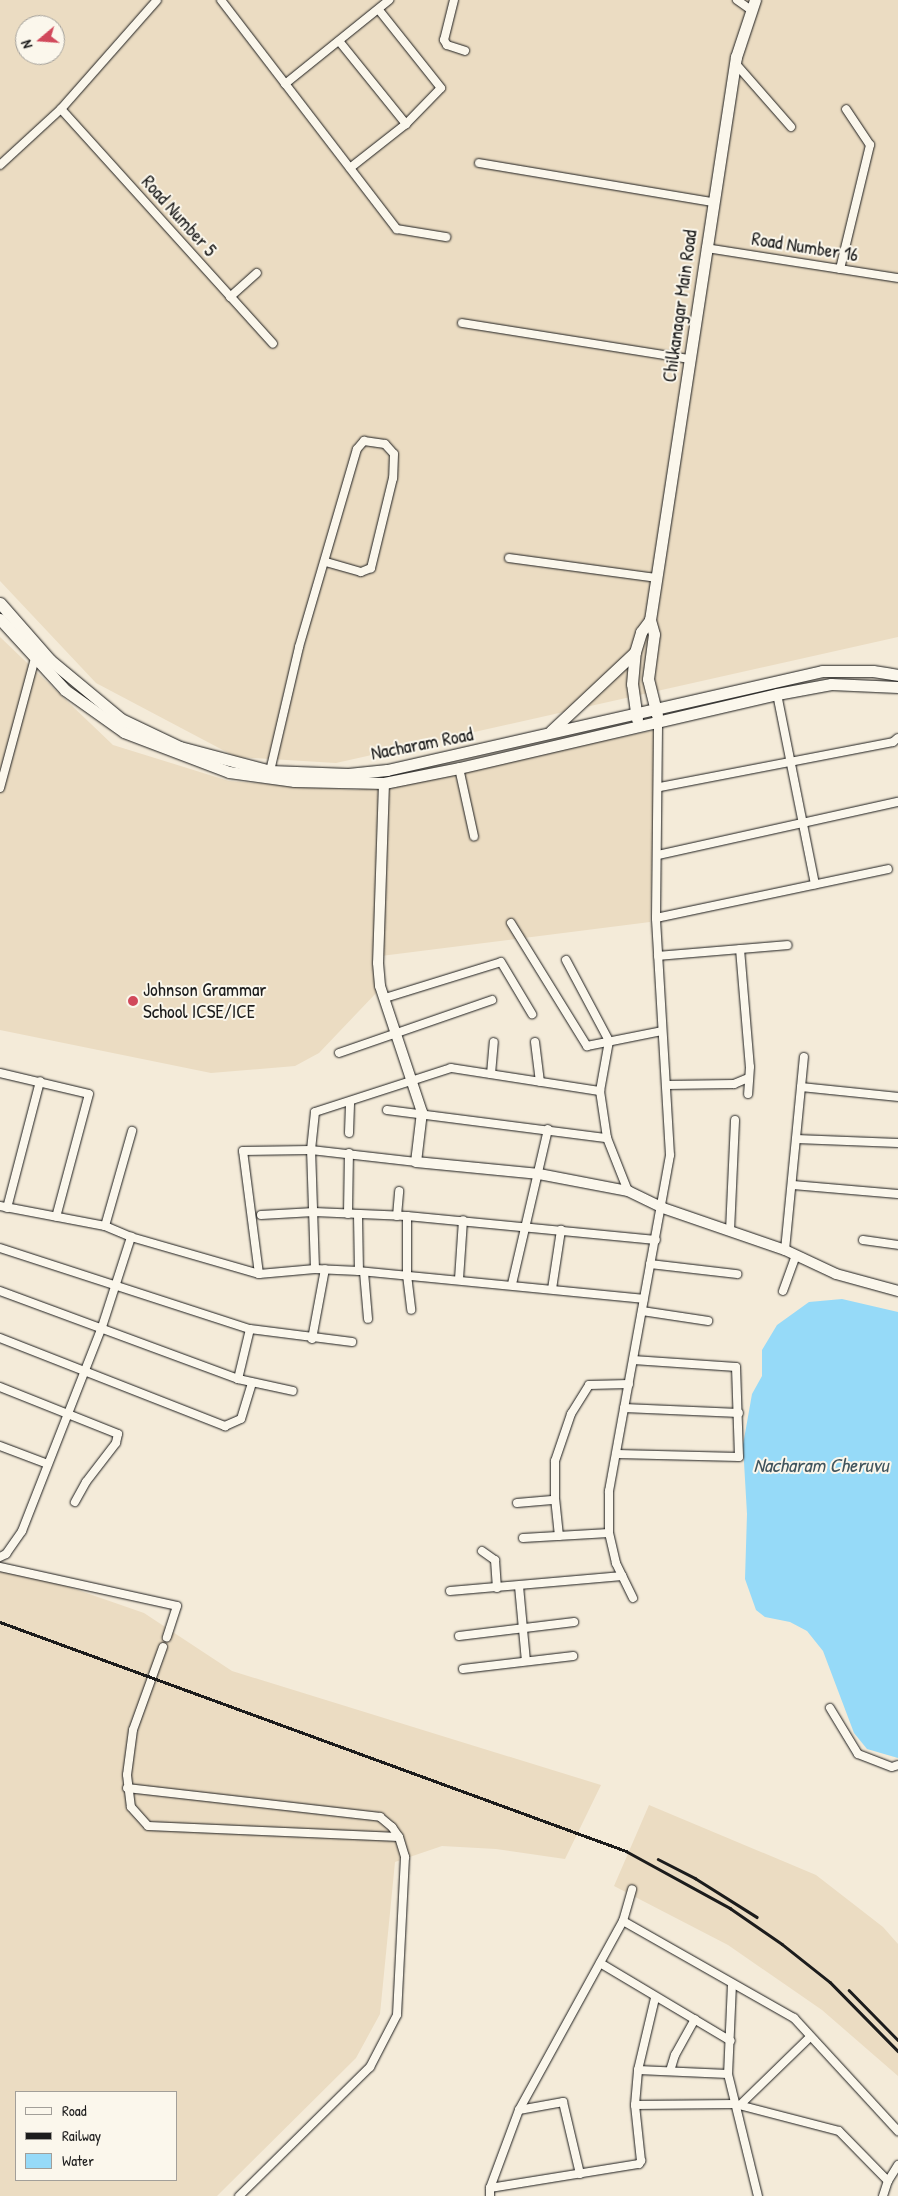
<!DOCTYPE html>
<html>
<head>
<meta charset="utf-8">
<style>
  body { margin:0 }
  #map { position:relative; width:898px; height:2196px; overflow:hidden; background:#f4ebd9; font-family:"Patrick Hand",sans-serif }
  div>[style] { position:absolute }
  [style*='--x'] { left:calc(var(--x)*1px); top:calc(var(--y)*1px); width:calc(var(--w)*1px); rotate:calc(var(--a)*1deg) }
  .built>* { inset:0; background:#ebdcc2 }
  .water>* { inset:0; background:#96daf8 }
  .roads { filter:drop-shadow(0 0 1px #1c1c1c) drop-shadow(0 0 1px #1c1c1c) }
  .minor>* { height:8px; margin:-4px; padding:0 4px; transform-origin:4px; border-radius:4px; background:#fbf7ec }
  .tertiary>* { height:10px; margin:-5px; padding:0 5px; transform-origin:5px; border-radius:5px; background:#fbf7ec }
  .secondary>* { height:11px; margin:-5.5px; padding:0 5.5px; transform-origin:5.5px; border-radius:5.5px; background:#fbf7ec }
  .rail>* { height:2.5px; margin:-1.25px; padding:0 1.25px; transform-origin:1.25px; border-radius:1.25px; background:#1c1c1c }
  .dots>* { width:14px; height:14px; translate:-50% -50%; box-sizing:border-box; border:2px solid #fbf7ec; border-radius:50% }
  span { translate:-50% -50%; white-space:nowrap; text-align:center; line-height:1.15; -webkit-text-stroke:4px #fbf7ec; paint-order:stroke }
  .street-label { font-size:19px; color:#1c1c1c }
  .poi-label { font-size:19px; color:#1c1c1c }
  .left { translate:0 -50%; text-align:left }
  .water-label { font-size:20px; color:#41555e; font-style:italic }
  .legend { position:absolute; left:15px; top:2091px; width:162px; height:90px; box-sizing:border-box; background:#fbf7ec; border:1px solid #a29f99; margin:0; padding:6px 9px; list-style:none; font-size:15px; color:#1c1c1c }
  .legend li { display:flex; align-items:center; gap:10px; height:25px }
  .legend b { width:25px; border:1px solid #a29f99 }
  .north { position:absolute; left:15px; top:15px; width:50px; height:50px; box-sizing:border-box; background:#fbf7ec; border:1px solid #a29f99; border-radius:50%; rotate:252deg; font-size:14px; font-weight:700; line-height:20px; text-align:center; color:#1c1c1c }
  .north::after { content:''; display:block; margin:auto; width:18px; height:22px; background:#d1495b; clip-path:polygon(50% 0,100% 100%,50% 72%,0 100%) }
</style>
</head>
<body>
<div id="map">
  <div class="built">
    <i style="clip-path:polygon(evenodd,0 0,898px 0,898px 637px,336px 763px,236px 757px,96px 683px,0 581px,0 0,25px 25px,55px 25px,55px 55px,25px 55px,25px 25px)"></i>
    <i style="clip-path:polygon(0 637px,113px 745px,229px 781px,356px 790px,656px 730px,650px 922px,381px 956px,379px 990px,319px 1053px,295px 1066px,211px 1073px,0 1030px)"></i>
    <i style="clip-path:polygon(evenodd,0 1563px,144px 1613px,232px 1671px,601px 1785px,565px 1859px,496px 1849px,442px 1846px,395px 1862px,380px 2014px,356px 2058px,217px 2196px,0 2196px,0 1563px,16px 2092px,176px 2092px,176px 2180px,16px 2180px,16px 2092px)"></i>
    <i style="clip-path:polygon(649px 1805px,816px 1875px,883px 1927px,898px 1944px,898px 2076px,822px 2010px,728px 1945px,614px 1886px)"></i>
  </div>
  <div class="water">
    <i style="clip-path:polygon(842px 1299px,898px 1312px,898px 1758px,867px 1749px,854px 1733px,823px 1651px,807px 1631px,790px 1622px,765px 1617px,756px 1610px,745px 1579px,747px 1514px,743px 1445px,752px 1394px,762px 1376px,762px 1350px,777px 1325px,809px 1302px)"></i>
  </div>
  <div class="roads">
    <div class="minor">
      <i style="--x:221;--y:0;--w:289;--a:52.5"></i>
      <i style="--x:397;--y:229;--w:50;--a:9.3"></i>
      <i style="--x:454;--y:0;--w:41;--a:104"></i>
      <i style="--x:444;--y:40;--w:6;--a:59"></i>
      <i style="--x:447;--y:45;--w:19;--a:18"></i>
      <i style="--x:737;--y:0;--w:16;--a:35"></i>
      <i style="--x:339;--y:41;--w:107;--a:51.1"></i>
      <i style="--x:735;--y:63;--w:85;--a:48.8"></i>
      <i style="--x:285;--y:84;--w:134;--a:-38.9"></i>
      <i style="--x:61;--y:109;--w:316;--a:47.9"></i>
      <i style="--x:479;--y:163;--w:236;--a:9.5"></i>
      <i style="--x:0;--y:165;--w:83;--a:-42.6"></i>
      <i style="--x:61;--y:109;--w:145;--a:-48.6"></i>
      <i style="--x:350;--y:168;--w:71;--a:-38.2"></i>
      <i style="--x:406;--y:124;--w:50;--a:-45.8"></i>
      <i style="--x:441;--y:88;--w:100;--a:-128.5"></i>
      <i style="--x:706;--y:248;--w:194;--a:8.9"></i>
      <i style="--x:840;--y:269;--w:128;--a:-76.4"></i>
      <i style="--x:870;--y:145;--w:43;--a:-123.7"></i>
      <i style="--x:230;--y:297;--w:36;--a:-42"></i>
      <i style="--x:462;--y:323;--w:230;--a:9"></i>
      <i style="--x:509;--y:558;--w:148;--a:7.7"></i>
      <i style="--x:777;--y:694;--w:194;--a:78.7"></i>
      <i style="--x:459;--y:768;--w:70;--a:77.6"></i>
      <i style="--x:270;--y:771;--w:127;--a:-76.8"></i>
      <i style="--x:299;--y:647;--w:206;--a:-73.7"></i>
      <i style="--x:357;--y:449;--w:11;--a:-49"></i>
      <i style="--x:364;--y:441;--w:21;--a:8"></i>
      <i style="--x:385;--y:444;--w:13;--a:48"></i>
      <i style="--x:394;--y:454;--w:24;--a:92"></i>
      <i style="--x:393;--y:478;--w:93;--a:103.7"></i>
      <i style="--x:371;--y:568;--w:11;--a:158"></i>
      <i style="--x:361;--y:572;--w:36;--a:-164"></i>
      <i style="--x:660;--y:787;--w:237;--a:-10.9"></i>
      <i style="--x:893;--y:742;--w:6;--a:-39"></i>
      <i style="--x:0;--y:788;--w:138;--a:-74.9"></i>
      <i style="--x:658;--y:855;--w:246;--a:-12.5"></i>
      <i style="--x:656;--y:918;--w:237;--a:-11.9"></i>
      <i style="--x:511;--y:923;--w:145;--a:58.3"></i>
      <i style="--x:587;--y:1046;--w:76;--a:-11.3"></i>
      <i style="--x:740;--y:949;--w:118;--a:85.2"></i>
      <i style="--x:750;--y:1067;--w:27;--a:94"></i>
      <i style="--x:658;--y:956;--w:130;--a:-4.8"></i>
      <i style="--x:566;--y:960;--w:92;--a:62"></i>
      <i style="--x:609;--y:1041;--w:51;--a:100.2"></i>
      <i style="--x:600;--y:1091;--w:48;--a:81.5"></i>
      <i style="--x:607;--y:1138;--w:57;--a:68.4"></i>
      <i style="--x:385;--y:998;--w:121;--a:-17.2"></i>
      <i style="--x:501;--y:962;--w:61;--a:59.2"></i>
      <i style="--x:535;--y:1042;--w:40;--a:82.9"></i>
      <i style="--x:339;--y:1053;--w:162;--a:-19.1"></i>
      <i style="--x:0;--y:1073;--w:91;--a:13.3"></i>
      <i style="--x:89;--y:1094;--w:127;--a:105"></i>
      <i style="--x:491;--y:1074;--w:32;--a:-85"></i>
      <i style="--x:667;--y:1085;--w:67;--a:-0.9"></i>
      <i style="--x:734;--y:1084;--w:15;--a:-23"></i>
      <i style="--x:801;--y:1087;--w:98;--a:5.9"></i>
      <i style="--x:387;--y:1110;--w:222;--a:7.3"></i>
      <i style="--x:349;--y:1133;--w:31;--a:-88"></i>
      <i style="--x:796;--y:1139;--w:102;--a:2.2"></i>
      <i style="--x:793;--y:1185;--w:105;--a:4.9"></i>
      <i style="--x:0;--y:1206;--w:107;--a:10.8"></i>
      <i style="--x:105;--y:1226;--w:28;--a:23"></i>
      <i style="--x:131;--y:1237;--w:133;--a:16.1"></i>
      <i style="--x:259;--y:1274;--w:56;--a:-5.1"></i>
      <i style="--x:315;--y:1269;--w:44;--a:2.6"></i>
      <i style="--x:359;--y:1271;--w:286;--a:5.6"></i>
      <i style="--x:7;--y:1208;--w:131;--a:-75.4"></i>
      <i style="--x:348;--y:1214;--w:61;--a:-89.1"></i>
      <i style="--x:261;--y:1215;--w:53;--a:-3.2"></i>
      <i style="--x:314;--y:1212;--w:93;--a:2.5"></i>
      <i style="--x:407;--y:1216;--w:250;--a:5.5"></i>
      <i style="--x:358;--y:1215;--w:56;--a:89"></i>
      <i style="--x:397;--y:1216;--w:25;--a:-85"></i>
      <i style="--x:407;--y:1216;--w:59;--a:90"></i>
      <i style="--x:407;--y:1275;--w:35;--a:83"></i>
      <i style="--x:105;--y:1226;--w:99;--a:-74.1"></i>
      <i style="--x:730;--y:1231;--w:111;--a:-87.4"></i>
      <i style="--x:863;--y:1240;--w:35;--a:8"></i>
      <i style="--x:0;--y:1248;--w:263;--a:18"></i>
      <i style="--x:250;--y:1329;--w:103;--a:7.3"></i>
      <i style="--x:785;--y:1250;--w:194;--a:-84.4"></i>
      <i style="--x:650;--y:1264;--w:88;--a:6.6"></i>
      <i style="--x:315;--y:1269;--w:119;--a:-91.9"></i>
      <i style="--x:311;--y:1150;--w:38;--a:-84"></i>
      <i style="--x:315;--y:1112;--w:143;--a:-17.9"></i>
      <i style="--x:451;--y:1068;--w:151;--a:8.8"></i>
      <i style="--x:364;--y:1272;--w:47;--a:85.1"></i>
      <i style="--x:259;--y:1274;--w:124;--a:-97.4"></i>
      <i style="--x:243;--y:1151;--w:68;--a:-0.8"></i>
      <i style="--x:311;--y:1150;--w:106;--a:6.5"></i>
      <i style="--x:459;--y:1279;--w:59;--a:-86.1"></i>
      <i style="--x:512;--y:1284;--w:159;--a:-76.9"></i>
      <i style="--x:552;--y:1289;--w:60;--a:-81.3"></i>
      <i style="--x:0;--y:1291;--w:254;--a:20.3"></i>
      <i style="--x:238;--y:1379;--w:56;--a:12.3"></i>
      <i style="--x:783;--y:1291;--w:37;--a:-70"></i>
      <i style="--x:642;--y:1311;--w:67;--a:8.6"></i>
      <i style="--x:0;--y:1338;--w:242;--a:21.4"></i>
      <i style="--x:225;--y:1426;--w:17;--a:-24"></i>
      <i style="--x:241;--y:1419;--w:38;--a:-73"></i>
      <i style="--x:312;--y:1339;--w:71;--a:-79.5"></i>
      <i style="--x:238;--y:1379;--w:51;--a:-76.5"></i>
      <i style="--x:0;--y:1387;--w:127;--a:21.7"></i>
      <i style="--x:118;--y:1434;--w:9;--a:103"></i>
      <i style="--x:116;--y:1443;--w:49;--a:127.6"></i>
      <i style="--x:86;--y:1482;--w:23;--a:119"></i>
      <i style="--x:624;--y:1408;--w:115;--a:2.5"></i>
      <i style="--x:0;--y:1446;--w:51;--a:20.6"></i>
      <i style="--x:617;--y:1454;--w:122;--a:1.4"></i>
      <i style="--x:739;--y:1457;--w:90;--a:-91.9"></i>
      <i style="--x:736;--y:1367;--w:103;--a:-176.1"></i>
      <i style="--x:517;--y:1503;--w:38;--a:-5"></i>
      <i style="--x:559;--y:1536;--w:36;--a:-96"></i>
      <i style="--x:555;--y:1500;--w:39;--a:-90"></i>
      <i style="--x:555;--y:1461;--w:50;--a:-71.2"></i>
      <i style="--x:571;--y:1414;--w:34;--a:-58"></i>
      <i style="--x:589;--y:1385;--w:40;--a:-1.4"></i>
      <i style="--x:523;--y:1538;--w:86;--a:-3.3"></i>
      <i style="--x:482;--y:1551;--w:16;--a:35"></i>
      <i style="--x:495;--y:1560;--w:28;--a:86"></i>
      <i style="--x:0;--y:1557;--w:7;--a:-27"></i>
      <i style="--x:6;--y:1554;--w:28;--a:-55"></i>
      <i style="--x:22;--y:1531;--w:219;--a:-68.6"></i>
      <i style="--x:102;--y:1327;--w:95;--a:-72.1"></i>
      <i style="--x:0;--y:1567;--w:181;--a:12.4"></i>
      <i style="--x:177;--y:1606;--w:33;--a:108"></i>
      <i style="--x:519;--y:1586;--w:75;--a:84.7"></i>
      <i style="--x:450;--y:1591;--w:173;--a:-5"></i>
      <i style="--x:633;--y:1598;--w:39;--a:-116"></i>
      <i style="--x:616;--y:1563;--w:31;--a:-103"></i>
      <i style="--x:609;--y:1533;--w:42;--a:-90"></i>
      <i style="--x:609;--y:1491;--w:341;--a:-79.7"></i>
      <i style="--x:670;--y:1155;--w:237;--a:-93.4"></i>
      <i style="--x:656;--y:918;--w:196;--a:-89.4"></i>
      <i style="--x:459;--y:1636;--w:116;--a:-6.9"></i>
      <i style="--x:163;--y:1647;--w:88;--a:109.9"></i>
      <i style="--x:133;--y:1730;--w:45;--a:97.6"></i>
      <i style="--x:127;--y:1775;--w:32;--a:83"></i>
      <i style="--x:131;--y:1807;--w:25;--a:48"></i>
      <i style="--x:148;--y:1826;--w:251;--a:2.5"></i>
      <i style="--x:399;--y:1837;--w:21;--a:73"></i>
      <i style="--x:405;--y:1857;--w:158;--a:92.9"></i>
      <i style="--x:397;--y:2015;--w:59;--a:117.4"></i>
      <i style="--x:370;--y:2067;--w:184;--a:135.4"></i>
      <i style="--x:463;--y:1669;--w:111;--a:-6.7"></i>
      <i style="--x:830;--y:1708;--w:54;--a:58.7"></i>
      <i style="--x:858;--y:1754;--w:36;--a:21"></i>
      <i style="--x:892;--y:1767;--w:6;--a:-18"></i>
      <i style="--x:127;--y:1788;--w:255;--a:6.5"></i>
      <i style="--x:380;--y:1817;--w:16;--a:40"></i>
      <i style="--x:392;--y:1827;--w:12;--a:55"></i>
      <i style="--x:623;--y:1921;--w:197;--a:29.6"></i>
      <i style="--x:794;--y:2018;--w:154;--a:47.4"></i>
      <i style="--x:600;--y:1963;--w:152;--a:30.8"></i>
      <i style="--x:732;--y:1984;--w:90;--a:92.5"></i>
      <i style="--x:728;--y:2074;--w:126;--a:76.2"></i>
      <i style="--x:638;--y:2070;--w:90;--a:2.5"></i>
      <i style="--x:670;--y:2071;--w:17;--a:-73"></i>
      <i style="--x:675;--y:2055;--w:41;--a:-60.9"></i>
      <i style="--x:635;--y:2105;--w:100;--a:-0.6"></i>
      <i style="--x:735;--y:2104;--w:107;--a:14.6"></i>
      <i style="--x:839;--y:2131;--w:70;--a:45.6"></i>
      <i style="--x:740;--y:2105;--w:96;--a:-44.2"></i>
      <i style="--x:519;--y:2110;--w:45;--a:-10.3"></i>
      <i style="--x:563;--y:2102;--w:74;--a:76.7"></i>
      <i style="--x:490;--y:2188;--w:151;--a:-9.2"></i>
      <i style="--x:639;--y:2164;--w:4;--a:-56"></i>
      <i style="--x:641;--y:2161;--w:56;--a:-96.1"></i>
      <i style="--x:635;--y:2105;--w:35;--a:-85"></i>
      <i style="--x:638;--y:2070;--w:74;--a:-76.7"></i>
      <i style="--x:490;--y:2196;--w:8;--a:-90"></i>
      <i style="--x:490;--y:2188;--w:83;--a:-69.6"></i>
      <i style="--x:519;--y:2110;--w:216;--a:-61.2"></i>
      <i style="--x:623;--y:1921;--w:33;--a:-74"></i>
      <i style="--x:883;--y:2196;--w:16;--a:-72"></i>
      <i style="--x:888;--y:2181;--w:19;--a:-58"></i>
    </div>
    <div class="tertiary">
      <i style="--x:384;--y:783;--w:180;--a:91.9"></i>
      <i style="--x:378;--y:963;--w:23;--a:85"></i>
      <i style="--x:380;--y:986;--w:133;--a:71.6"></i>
      <i style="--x:422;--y:1112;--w:50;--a:96.8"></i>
      <i style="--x:416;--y:1162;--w:124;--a:5.6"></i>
      <i style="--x:539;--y:1174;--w:91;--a:10.8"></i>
      <i style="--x:628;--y:1191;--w:39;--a:26"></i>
      <i style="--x:663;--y:1208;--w:129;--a:19"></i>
      <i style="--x:785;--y:1250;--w:56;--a:25.2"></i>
      <i style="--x:836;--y:1274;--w:64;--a:15.3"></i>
    </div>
    <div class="secondary">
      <i style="--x:0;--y:603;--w:76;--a:48.7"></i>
      <i style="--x:50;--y:660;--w:92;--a:39.7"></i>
      <i style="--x:121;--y:719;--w:65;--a:25.4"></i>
      <i style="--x:180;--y:747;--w:93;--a:14.9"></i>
      <i style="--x:270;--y:771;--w:78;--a:2.2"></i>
      <i style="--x:348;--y:774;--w:39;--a:-6"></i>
      <i style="--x:387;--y:770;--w:446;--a:-12.8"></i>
      <i style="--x:822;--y:671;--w:51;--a:0"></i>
      <i style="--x:873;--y:671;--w:25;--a:9"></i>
      <i style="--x:0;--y:619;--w:96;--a:47.5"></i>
      <i style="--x:65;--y:690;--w:72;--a:35.4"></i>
      <i style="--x:124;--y:732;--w:112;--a:20.9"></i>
      <i style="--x:229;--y:772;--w:66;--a:7.9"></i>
      <i style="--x:294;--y:781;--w:90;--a:1.3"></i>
      <i style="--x:384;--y:783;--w:76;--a:-11.3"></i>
      <i style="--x:459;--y:768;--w:326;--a:-13.1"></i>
      <i style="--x:777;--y:694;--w:55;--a:-10.5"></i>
      <i style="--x:831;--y:684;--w:67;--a:2.6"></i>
      <i style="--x:657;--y:715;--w:37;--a:-104"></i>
      <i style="--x:648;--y:679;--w:45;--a:-82.4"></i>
      <i style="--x:654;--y:634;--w:15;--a:-106"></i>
      <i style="--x:650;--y:620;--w:570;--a:-81.32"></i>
      <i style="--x:736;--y:57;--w:60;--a:-71.6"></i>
      <i style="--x:637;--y:719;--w:35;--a:-98"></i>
      <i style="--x:632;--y:684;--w:32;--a:-85"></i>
      <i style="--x:635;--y:652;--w:21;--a:-73"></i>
      <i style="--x:641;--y:632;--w:15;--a:-53"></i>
      <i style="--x:551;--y:731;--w:115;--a:-43.2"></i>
    </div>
  </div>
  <div class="rail">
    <i style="--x:0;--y:1622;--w:667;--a:20.09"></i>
    <i style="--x:626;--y:1851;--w:119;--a:28.7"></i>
    <i style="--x:730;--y:1908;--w:63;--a:34.7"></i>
    <i style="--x:782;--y:1944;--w:61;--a:38.4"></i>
    <i style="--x:830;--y:1982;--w:97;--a:45.4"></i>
    <i style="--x:658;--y:1859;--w:42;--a:27.2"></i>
    <i style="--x:695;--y:1878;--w:73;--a:32.2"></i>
    <i style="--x:849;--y:1990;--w:70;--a:45.6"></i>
  </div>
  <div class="dots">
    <i style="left:133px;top:1001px;background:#d1495b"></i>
  </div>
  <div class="street-label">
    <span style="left:179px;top:216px;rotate:48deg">Road Number 5</span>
    <span style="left:805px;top:247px;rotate:9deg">Road Number 16</span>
    <span style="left:680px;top:306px;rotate:-82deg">Chilkanagar Main Road</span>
    <span style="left:422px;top:744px;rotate:-11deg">Nacharam Road</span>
  </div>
  <div class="poi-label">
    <span class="left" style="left:143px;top:1001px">Johnson Grammar<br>School ICSE/ICE</span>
  </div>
  <div class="water-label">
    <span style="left:821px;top:1464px">Nacharam Cheruvu</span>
  </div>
  <ul class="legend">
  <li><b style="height:6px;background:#fbf7ec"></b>Road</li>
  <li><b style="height:6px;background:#1c1c1c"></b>Railway</li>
  <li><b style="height:14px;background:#96daf8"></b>Water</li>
  </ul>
  <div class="north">N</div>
</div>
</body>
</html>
